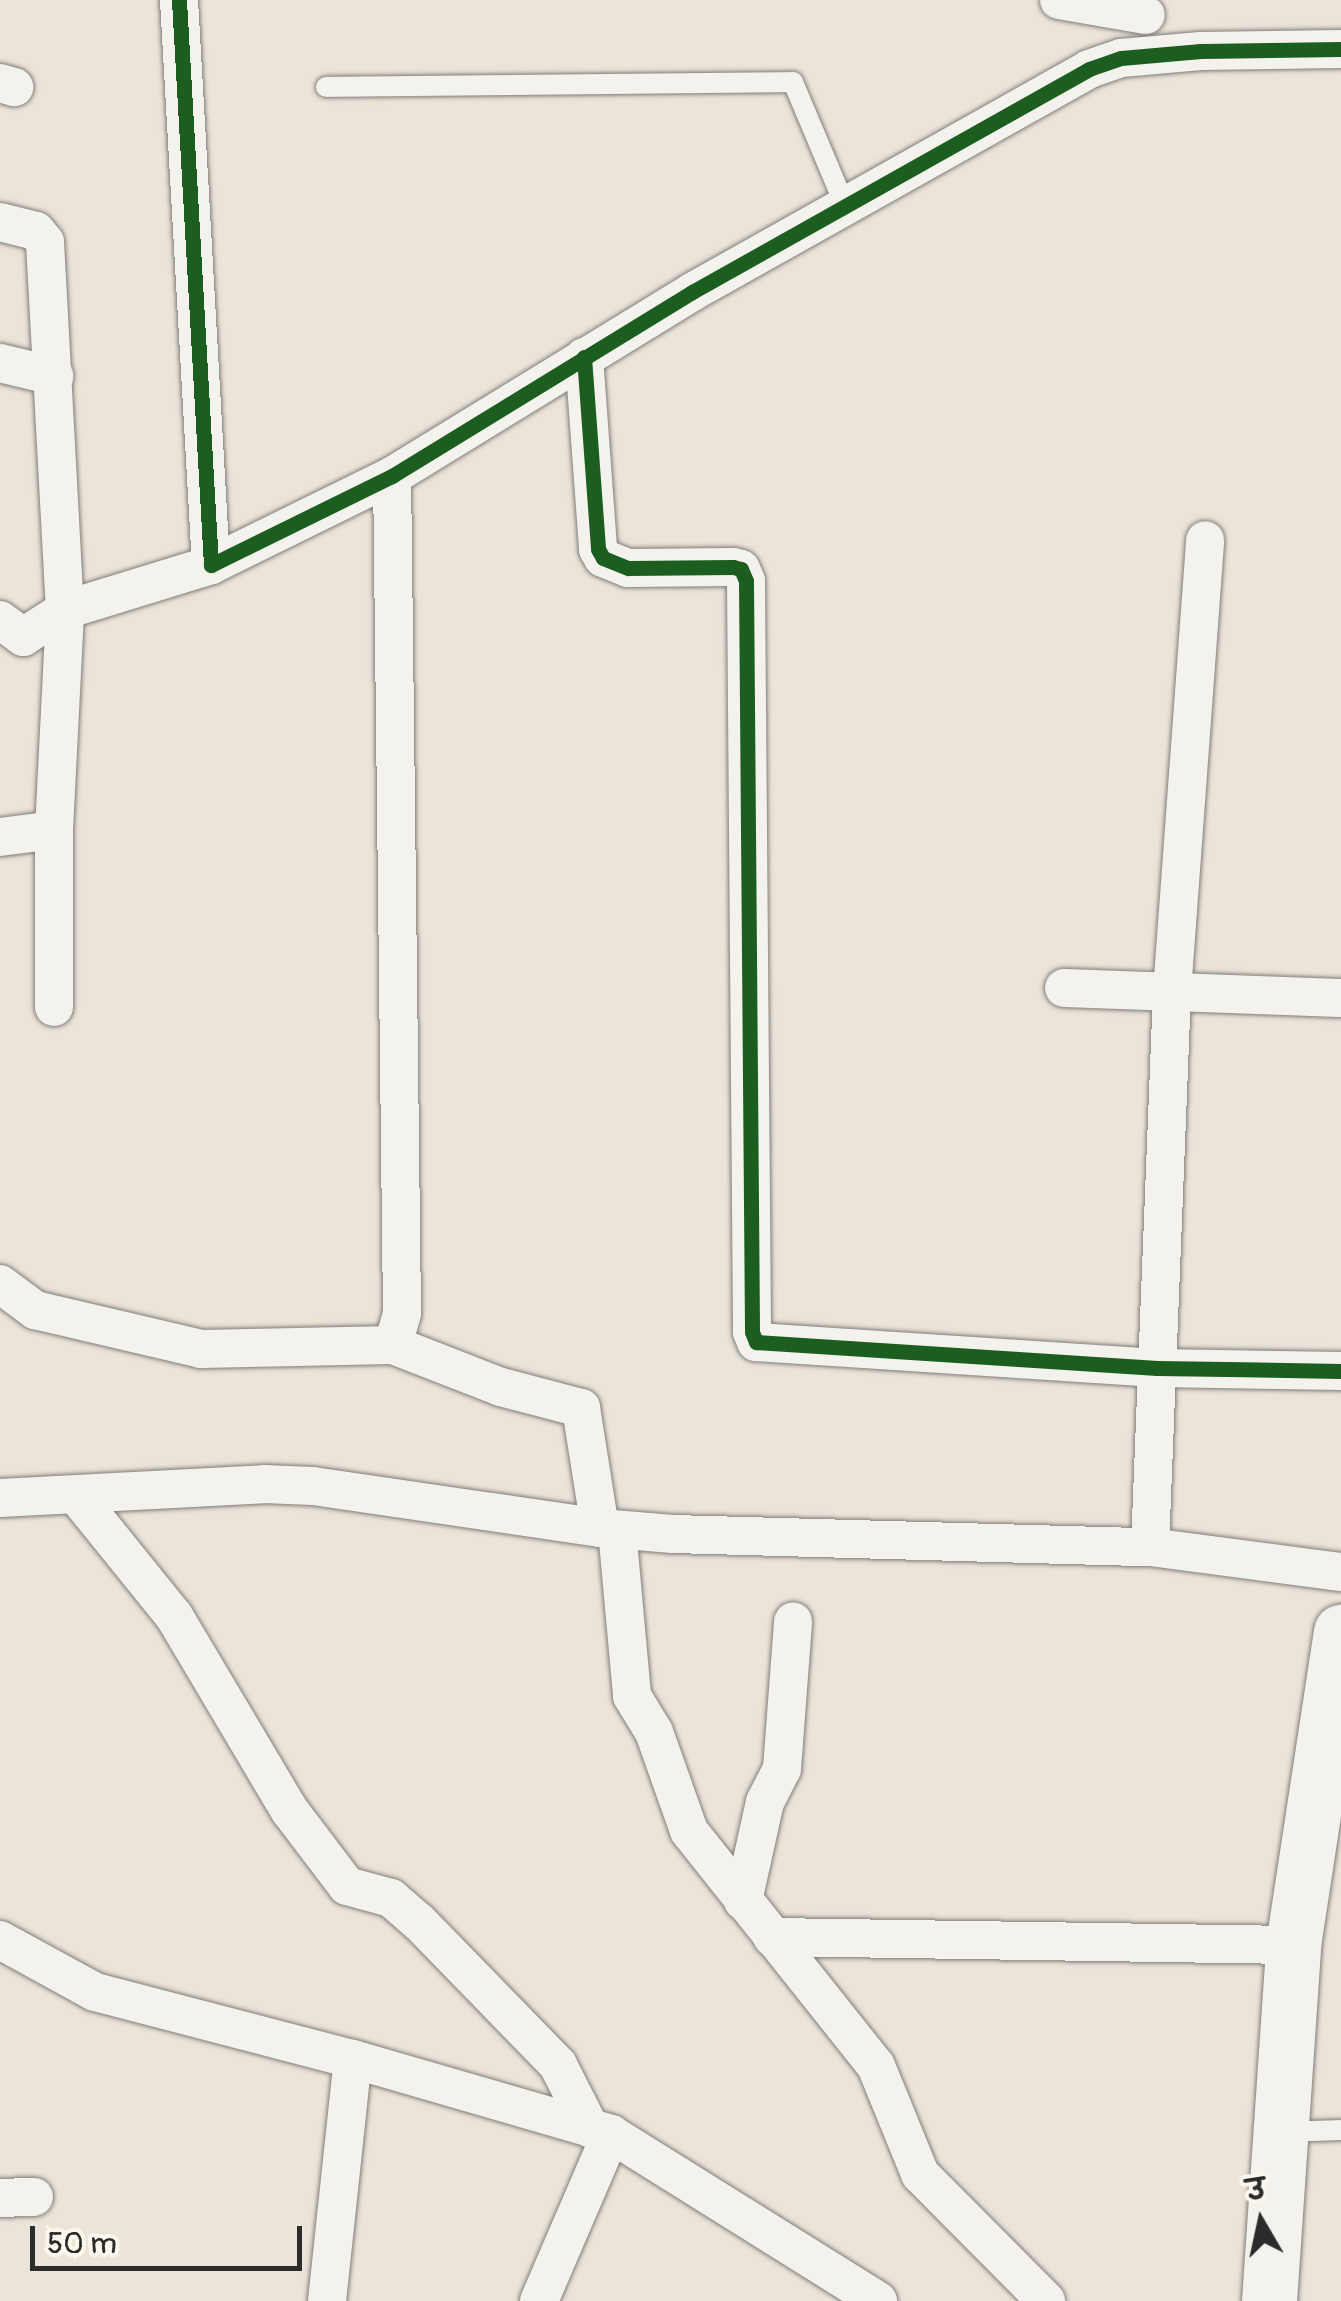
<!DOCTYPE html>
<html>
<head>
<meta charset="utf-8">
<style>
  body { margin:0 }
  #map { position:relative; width:1341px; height:2301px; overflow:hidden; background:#ebe4d9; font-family:Pangolin,"Playpen Sans Deva",sans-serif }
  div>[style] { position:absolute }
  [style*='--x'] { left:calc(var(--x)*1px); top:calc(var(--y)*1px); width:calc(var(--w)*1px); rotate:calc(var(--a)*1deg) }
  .roads { filter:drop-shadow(0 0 2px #817e79) drop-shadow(0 0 2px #817e79) }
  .lane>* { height:20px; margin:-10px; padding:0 10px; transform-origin:10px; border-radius:10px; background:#f4f2ed }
  .street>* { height:38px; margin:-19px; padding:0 19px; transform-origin:19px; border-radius:19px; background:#f4f2ed }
  .secondary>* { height:55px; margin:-27.5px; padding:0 27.5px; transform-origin:27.5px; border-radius:27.5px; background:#f4f2ed }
  .cycleway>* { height:15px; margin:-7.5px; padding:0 7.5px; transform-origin:7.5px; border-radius:7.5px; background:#1b5e20 }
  span { translate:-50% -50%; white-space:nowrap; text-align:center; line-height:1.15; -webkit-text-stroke:10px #fbf7ec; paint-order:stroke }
  .north { position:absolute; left:1211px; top:2171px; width:100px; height:100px; -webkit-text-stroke:8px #fbf7ec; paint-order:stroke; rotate:351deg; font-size:28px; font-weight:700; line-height:40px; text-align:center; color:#2b2b2b }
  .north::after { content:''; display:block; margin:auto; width:35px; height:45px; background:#2b2b2b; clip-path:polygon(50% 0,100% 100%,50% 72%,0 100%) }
  .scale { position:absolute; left:30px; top:2226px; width:272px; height:45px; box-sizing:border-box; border:5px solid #2b2b2b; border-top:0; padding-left:12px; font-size:30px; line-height:35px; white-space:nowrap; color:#2b2b2b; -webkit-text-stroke:8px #fbf7ec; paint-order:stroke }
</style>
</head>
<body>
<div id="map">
  <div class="roads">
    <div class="lane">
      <i style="--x:326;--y:87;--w:467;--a:-0.6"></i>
      <i style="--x:793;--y:82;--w:134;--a:67.2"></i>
      <i style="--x:1281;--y:2132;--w:60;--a:-1.9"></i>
    </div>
    <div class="street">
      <i style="--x:179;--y:0;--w:566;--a:86.76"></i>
      <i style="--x:211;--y:565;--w:202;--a:-26.2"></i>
      <i style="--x:392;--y:476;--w:352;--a:-31.5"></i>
      <i style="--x:692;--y:292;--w:455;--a:-29.3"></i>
      <i style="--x:1089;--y:69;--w:34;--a:-19"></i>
      <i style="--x:1121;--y:58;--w:80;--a:-5"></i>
      <i style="--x:1201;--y:51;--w:140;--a:-0.8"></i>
      <i style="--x:1059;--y:0;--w:88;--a:9.8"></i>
      <i style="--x:0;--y:83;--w:15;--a:16"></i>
      <i style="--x:0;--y:222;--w:37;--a:14"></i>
      <i style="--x:36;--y:231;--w:14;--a:51"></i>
      <i style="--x:45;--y:242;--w:369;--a:86.9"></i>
      <i style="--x:65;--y:610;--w:153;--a:-17.1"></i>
      <i style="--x:584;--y:357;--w:193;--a:85.8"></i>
      <i style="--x:598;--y:549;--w:10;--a:61"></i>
      <i style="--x:603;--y:558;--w:27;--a:22"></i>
      <i style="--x:628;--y:568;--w:105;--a:-0.5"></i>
      <i style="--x:733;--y:567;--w:8;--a:14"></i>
      <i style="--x:741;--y:569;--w:13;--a:67"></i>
      <i style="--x:746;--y:581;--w:751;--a:89.54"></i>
      <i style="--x:752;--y:1332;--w:11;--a:68"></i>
      <i style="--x:756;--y:1342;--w:402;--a:3.7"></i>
      <i style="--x:1157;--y:1368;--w:184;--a:0.9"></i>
      <i style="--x:0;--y:363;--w:56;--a:13.5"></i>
      <i style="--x:0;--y:620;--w:29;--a:36"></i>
      <i style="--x:23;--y:637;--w:50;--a:-32.7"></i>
      <i style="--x:0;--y:837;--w:54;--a:-7.4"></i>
      <i style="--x:1064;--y:988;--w:277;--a:2.1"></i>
      <i style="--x:54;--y:1007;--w:177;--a:-90"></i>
      <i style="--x:54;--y:830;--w:220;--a:-87.1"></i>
      <i style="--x:0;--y:1284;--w:44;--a:36.6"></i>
      <i style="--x:35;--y:1310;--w:171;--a:13.2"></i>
      <i style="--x:201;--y:1349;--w:192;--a:-1.2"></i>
      <i style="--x:393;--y:1345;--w:33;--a:-74"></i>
      <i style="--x:402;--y:1313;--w:837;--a:-90.68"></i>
      <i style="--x:393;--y:1345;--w:116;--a:21.3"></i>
      <i style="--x:501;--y:1387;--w:83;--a:14.7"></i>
      <i style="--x:581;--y:1408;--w:121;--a:81"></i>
      <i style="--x:77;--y:1496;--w:154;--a:51.1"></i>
      <i style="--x:174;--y:1616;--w:227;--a:59.3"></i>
      <i style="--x:290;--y:1811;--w:94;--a:52.8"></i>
      <i style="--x:347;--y:1886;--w:46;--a:15.3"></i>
      <i style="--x:391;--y:1898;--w:38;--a:41"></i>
      <i style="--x:420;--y:1923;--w:198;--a:45.8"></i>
      <i style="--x:558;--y:2065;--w:71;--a:63.1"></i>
      <i style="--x:0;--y:1498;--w:264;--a:-3"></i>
      <i style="--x:264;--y:1484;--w:49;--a:2.3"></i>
      <i style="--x:313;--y:1486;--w:290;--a:8.3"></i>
      <i style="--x:600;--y:1528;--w:73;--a:4.7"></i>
      <i style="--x:673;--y:1534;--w:477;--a:1.6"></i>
      <i style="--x:1150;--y:1547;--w:193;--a:7.5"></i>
      <i style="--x:617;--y:1530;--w:167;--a:84.8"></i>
      <i style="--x:632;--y:1696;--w:42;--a:58.6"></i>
      <i style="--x:654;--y:1732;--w:105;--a:70.5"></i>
      <i style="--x:689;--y:1831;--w:300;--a:51.5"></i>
      <i style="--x:876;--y:2066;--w:117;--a:67.8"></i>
      <i style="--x:920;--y:2174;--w:179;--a:45.2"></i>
      <i style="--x:1150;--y:1547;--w:555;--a:-87.73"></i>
      <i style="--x:1172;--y:992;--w:453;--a:-85.8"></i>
      <i style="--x:743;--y:1901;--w:101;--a:-77.5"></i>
      <i style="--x:765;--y:1802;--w:37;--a:-63"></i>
      <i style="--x:782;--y:1769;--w:148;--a:-85.7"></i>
      <i style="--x:772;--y:1937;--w:521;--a:0.88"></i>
      <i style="--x:0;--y:1940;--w:108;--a:28.7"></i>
      <i style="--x:95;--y:1992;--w:267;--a:14.6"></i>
      <i style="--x:353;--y:2059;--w:269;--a:16.2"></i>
      <i style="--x:611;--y:2134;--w:315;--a:32"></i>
      <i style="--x:0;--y:2198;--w:34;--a:-2"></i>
      <i style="--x:327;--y:2301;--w:243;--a:-83.9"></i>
      <i style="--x:539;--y:2301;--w:182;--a:-66.7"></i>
    </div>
    <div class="secondary">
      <i style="--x:1269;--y:2301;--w:357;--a:-86.1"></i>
      <i style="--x:1293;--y:1945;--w:317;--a:-81.3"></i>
    </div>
  </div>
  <div class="cycleway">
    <i style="--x:179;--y:0;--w:566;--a:86.76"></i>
    <i style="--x:211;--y:565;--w:202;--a:-26.2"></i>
    <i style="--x:392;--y:476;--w:352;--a:-31.5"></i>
    <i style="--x:692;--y:292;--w:455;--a:-29.3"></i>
    <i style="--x:1089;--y:69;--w:34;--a:-19"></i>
    <i style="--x:1121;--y:58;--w:80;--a:-5"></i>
    <i style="--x:1201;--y:51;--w:140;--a:-0.8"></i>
    <i style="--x:584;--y:357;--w:193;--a:85.8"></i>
    <i style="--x:598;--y:549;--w:10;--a:61"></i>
    <i style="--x:603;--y:558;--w:27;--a:22"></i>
    <i style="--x:628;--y:568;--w:105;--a:-0.5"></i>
    <i style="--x:733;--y:567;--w:8;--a:14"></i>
    <i style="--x:741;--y:569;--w:13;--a:67"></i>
    <i style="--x:746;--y:581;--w:751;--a:89.54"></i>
    <i style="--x:752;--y:1332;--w:11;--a:68"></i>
    <i style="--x:756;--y:1342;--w:402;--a:3.7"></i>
    <i style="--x:1157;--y:1368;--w:184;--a:0.9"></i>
  </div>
  <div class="north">उ</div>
  <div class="scale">50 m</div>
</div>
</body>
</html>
